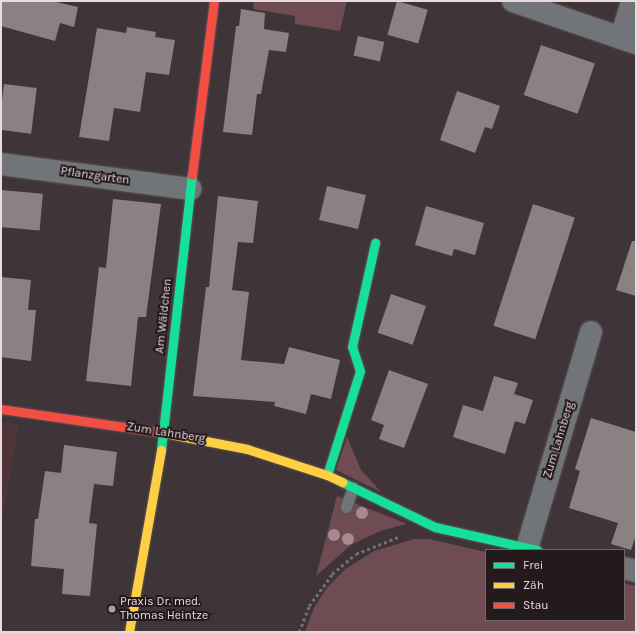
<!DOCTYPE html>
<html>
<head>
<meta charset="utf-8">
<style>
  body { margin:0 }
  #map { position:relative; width:637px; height:633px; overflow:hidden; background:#3f3437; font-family:Karla,sans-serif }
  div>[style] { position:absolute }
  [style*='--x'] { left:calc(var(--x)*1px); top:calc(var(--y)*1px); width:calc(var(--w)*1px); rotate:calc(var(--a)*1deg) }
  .built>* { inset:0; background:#4f353a }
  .green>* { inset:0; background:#6f4b54 }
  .building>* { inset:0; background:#8b8183; transform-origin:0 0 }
  .path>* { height:2.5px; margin-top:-1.25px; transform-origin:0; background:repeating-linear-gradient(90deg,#717072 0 3px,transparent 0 6px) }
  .roads { filter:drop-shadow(0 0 1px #5d5356) drop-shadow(0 0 1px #5d5356) }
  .lane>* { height:11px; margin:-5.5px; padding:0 5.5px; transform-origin:5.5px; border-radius:5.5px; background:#717579 }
  .street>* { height:22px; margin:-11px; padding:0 11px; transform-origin:11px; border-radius:11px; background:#717579 }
  .fast>* { height:9px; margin:-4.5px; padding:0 4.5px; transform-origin:4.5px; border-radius:4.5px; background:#16e098 }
  .slow>* { height:9px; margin:-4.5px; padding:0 4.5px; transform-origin:4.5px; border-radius:4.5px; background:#ffcf43 }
  .jam>* { height:9px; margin:-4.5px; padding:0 4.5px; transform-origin:4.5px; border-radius:4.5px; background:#f24e42 }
  .trees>* { width:12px; height:12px; margin:-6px; border-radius:50%; background:#a88990 }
  .dots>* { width:11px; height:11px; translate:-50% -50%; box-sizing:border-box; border:2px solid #241a1c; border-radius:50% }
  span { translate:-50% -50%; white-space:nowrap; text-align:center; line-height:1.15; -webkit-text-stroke:4px #241a1c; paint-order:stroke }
  .street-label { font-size:12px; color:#e8dadd }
  .poi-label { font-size:12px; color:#e8dadd }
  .left { translate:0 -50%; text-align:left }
  .frame { position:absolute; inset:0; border:2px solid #e8dadd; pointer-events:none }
  .legend { position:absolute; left:485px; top:549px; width:140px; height:72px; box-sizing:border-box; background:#241a1c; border:1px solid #726769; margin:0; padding:5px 7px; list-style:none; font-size:12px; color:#e8dadd }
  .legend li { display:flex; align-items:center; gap:8px; height:20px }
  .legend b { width:20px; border:1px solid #726769 }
</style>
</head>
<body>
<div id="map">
  <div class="built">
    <i style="clip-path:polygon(1px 422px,19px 424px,1px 528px)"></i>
  </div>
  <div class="green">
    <i style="clip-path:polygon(254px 1px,347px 1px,340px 31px,295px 24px,295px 16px,253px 9px)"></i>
    <i style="clip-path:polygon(347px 437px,361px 470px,381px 492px,336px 470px)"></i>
    <i style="clip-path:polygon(337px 496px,407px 524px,380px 531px,351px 545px,316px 576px)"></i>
    <i style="clip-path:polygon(414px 539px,429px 539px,486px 552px,486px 620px,624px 620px,624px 583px,636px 586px,636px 632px,305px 632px,314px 608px,326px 589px,345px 569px,374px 551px)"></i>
  </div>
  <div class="building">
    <i style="clip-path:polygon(1px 1px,52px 1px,78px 7px,74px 27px,60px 23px,55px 41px,1px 26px)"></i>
    <i style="left:397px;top:1px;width:32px;height:35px;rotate:16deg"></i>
    <i style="clip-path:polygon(241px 9px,265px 13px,264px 29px,289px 33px,286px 52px,269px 50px,261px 94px,257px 94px,252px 135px,223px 132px,236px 26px,239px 26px)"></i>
    <i style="clip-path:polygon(127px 27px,156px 32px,155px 37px,175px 40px,169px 75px,146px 72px,140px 112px,114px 108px,109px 141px,79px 137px,97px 28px,126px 33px)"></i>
    <i style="left:358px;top:36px;width:27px;height:20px;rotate:13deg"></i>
    <i style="left:541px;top:45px;width:57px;height:53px;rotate:19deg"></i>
    <i style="left:4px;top:84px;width:33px;height:46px;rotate:7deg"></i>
    <i style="clip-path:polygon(457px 91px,500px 106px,492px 129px,485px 127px,475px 153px,440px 140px)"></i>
    <i style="left:327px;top:186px;width:40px;height:35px;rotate:13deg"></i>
    <i style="left:1px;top:190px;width:42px;height:37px;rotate:5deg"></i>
    <i style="clip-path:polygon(218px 196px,258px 201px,253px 243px,238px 242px,232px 290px,249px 292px,241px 360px,284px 364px,289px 347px,340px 360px,331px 399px,311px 394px,306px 414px,274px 406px,275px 402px,193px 396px,206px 287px,209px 287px)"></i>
    <i style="clip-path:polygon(113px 199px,161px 204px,146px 317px,138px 317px,131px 386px,86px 381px,99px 267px,106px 268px)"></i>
    <i style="left:533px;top:204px;width:44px;height:128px;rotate:18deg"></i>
    <i style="clip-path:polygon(426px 206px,484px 223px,475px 255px,454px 249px,452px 256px,415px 245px)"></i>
    <i style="clip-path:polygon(632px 241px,636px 241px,636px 296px,616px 290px)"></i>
    <i style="clip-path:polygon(1px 277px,31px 280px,28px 310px,36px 310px,31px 361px,1px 357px)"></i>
    <i style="left:391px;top:294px;width:37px;height:41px;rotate:19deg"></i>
    <i style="clip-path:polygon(389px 370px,428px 384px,404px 448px,379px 439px,384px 425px,371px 420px)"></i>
    <i style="clip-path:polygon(494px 376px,518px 383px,514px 394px,533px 400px,525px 424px,515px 421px,505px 454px,453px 437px,463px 405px,483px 411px)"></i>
    <i style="clip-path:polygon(591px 418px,636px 432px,636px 535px,631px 550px,611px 544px,618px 523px,569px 508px,580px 471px,575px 469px)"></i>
    <i style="clip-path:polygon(64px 445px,117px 452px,113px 486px,94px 484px,89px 523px,97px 524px,90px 596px,62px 594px,64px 569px,31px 566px,35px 519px,38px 519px,45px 471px,61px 473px)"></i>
  </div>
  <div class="path">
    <i style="--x:299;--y:632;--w:28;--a:-69"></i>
    <i style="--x:309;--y:606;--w:39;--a:-54"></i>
    <i style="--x:332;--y:574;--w:31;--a:-40"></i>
    <i style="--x:356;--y:554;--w:45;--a:-22"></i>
  </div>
  <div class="roads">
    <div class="lane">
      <i style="--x:346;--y:507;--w:21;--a:-71"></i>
    </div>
    <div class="street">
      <i style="--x:513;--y:1;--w:130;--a:18.9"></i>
      <i style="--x:621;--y:38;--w:39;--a:-73"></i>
      <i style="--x:1;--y:164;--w:191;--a:7.5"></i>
      <i style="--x:527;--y:548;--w:225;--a:-73.5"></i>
      <i style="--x:624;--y:568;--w:12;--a:14"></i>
    </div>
    <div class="fast">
      <i style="--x:161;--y:450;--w:277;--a:-83.6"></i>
      <i style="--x:327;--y:475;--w:109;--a:-72.4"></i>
      <i style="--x:360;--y:371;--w:25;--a:-108"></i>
      <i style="--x:352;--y:347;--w:107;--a:-77.5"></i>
      <i style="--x:342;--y:482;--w:103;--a:25.8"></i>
      <i style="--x:435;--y:527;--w:105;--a:12.7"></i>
    </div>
    <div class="slow">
      <i style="--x:159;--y:432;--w:90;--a:10.9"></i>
      <i style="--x:247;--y:449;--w:84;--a:18"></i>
      <i style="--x:327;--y:475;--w:17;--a:25"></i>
      <i style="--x:129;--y:632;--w:185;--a:-80"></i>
    </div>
    <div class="jam">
      <i style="--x:192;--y:175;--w:175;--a:-82.8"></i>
      <i style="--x:1;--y:409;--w:160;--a:8.3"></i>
    </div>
  </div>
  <div class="trees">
    <i style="left:362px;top:513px"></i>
    <i style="left:334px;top:535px"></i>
    <i style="left:348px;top:539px"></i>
  </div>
  <div class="dots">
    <i style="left:112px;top:609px;background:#ada0a3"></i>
  </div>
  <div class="street-label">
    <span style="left:95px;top:176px;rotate:8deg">Pflanzgarten</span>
    <span style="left:164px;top:316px;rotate:-84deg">Am Wäldchen</span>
    <span style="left:166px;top:433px;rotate:9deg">Zum Lahnberg</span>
    <span style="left:559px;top:440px;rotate:-73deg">Zum Lahnberg</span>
  </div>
  <div class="poi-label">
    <span class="left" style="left:120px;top:609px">Praxis Dr. med.<br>Thomas Heintze</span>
  </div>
  <div class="frame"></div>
  <ul class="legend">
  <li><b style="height:5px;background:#16e098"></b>Frei</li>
  <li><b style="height:5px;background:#ffcf43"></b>Zäh</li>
  <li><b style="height:5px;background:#f24e42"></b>Stau</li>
  </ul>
</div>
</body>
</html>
